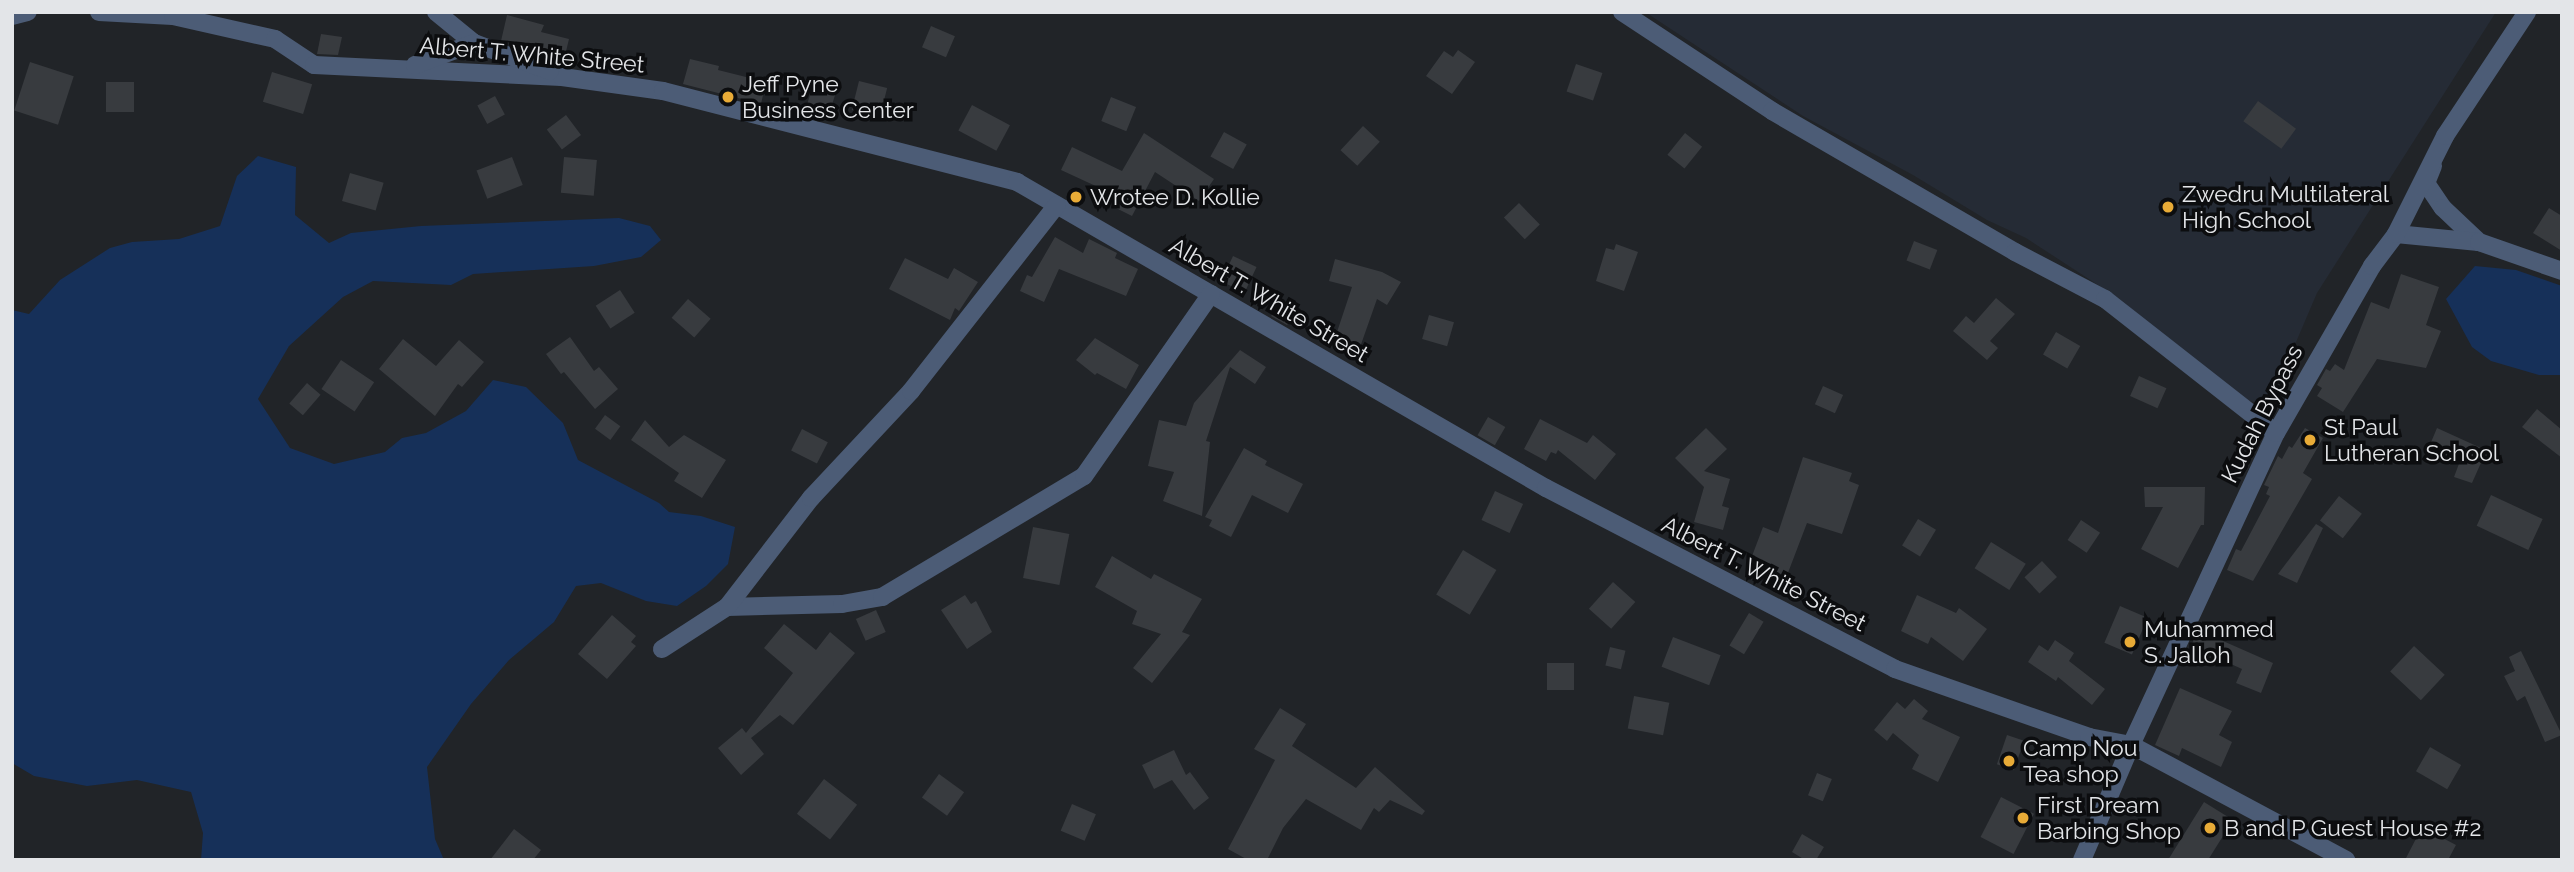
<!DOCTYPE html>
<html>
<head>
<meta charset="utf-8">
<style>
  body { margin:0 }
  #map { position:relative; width:2574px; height:872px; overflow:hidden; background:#212428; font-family:Raleway,sans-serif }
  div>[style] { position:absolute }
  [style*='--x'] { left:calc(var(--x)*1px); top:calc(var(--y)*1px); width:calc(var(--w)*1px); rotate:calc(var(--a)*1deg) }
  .built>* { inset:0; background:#252b35 }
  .green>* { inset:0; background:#163059 }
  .building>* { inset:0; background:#383b3f; transform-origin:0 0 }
  .minor>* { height:18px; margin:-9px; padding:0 9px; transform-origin:9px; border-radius:9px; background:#4c5c76 }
  .tertiary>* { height:18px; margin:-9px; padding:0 9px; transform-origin:9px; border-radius:9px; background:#4c5c76 }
  .dots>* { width:19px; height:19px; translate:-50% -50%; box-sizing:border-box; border:4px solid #0c0d0f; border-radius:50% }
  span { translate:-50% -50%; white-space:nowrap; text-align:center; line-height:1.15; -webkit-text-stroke:7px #0c0d0f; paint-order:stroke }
  .street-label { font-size:23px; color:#e3e5e8 }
  .poi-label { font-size:23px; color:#e3e5e8 }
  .left { translate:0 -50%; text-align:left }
  .frame { position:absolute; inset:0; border:14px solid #e3e5e8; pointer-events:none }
</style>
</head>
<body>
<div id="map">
  <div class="built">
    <i style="clip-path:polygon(1645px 12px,2496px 12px,2317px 293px,2276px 389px,2257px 402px,2243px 401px,2121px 300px,2026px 238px,1987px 220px,1913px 175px,1803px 116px)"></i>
  </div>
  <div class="green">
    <i style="clip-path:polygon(258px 156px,296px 167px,295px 215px,329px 243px,351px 233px,421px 226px,619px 218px,650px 226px,661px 240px,641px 257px,594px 266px,473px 274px,451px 285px,373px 281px,343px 297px,289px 346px,258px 399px,290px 448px,334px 464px,385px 452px,402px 438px,426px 433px,466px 411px,493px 380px,526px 387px,563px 423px,578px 460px,659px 503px,669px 512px,701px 516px,735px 527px,728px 564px,706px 586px,677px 606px,646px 601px,601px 583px,576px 586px,554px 622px,509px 660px,471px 704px,427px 767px,435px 839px,444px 860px,201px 860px,203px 833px,191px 792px,137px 780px,87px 786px,34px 776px,12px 763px,12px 310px,29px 314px,60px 280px,110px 248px,132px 242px,179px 239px,220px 226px,237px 176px)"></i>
    <i style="clip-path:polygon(2475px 266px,2516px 270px,2562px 286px,2562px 375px,2539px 375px,2491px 361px,2472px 347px,2446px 299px)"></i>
  </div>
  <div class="building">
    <i style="clip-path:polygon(507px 15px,544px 25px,541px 32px,569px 39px,563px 64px,501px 41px)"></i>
    <i style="left:931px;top:26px;width:26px;height:23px;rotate:23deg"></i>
    <i style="clip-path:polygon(321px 34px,342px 37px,338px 55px,317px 54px)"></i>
    <i style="clip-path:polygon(1458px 50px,1475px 62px,1452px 94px,1426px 76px,1444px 51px,1453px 57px)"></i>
    <i style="clip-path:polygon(690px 59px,719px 66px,718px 70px,766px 82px,761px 104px,683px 84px)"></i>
    <i style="left:30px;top:62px;width:46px;height:51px;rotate:18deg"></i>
    <i style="left:1576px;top:64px;width:28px;height:29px;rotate:19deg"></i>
    <i style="left:272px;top:72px;width:42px;height:31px;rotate:17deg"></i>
    <i style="left:859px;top:81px;width:29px;height:30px;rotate:14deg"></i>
    <i style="left:106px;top:82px;width:28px;height:30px"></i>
    <i style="left:813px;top:85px;width:24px;height:25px;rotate:17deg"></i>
    <i style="left:495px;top:96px;width:21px;height:20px;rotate:62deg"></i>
    <i style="left:1111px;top:97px;width:27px;height:26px;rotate:22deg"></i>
    <i style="left:2258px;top:101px;width:47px;height:25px;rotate:36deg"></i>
    <i style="left:972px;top:105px;width:43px;height:29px;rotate:28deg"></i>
    <i style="left:566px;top:115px;width:25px;height:24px;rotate:53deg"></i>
    <i style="left:1363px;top:126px;width:23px;height:33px;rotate:43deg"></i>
    <i style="left:1224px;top:132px;width:26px;height:28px;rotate:29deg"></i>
    <i style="clip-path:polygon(1144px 133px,1214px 179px,1199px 201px,1155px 172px,1132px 216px,1108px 204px,1113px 194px,1061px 170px,1072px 147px,1122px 171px)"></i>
    <i style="left:1685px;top:133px;width:22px;height:28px;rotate:39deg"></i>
    <i style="left:512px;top:157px;width:30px;height:38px;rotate:69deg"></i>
    <i style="left:564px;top:157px;width:33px;height:36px;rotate:5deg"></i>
    <i style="left:350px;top:173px;width:35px;height:29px;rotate:16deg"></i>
    <i style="left:1519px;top:203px;width:30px;height:21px;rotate:46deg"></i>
    <i style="clip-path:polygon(2549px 208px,2562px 216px,2562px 251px,2533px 233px)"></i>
    <i style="clip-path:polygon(1055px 237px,1083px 253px,1089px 239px,1117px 253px,1115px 258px,1138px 269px,1126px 296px,1059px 269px,1044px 302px,1020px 291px,1027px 275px,1032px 277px)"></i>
    <i style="left:1914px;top:241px;width:25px;height:21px;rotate:21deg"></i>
    <i style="clip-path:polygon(1616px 244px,1638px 252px,1624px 291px,1596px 281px,1606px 248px,1614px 250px)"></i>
    <i style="left:1233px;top:256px;width:26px;height:28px;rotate:25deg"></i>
    <i style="clip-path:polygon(905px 258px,948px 279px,954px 268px,978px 282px,959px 311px,955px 308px,950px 320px,889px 289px)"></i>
    <i style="clip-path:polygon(1335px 259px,1382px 272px,1401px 282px,1387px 305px,1377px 299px,1358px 353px,1333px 344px,1352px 287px,1329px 281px)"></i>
    <i style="clip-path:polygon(2401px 274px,2439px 287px,2426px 325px,2441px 331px,2426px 368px,2377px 359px,2343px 412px,2317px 396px,2322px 388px,2317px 385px,2326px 369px,2330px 371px,2335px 364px,2344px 370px,2371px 302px,2389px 309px)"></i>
    <i style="left:620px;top:290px;width:27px;height:29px;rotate:57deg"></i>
    <i style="clip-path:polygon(1996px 298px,2015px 314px,1990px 341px,1998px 348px,1987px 360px,1953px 331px,1966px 316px,1974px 323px)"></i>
    <i style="left:688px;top:299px;width:30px;height:25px;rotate:41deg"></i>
    <i style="clip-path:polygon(1284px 300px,1298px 312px,1287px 325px,1271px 316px)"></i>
    <i style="left:1429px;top:315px;width:26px;height:25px;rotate:16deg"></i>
    <i style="left:2056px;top:332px;width:28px;height:26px;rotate:30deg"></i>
    <i style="clip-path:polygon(570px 337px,594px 371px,599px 367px,618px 389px,595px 409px,564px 372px,561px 374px,546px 354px)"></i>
    <i style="clip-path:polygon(1095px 338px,1139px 365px,1126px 389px,1097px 373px,1095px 375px,1076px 360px)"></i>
    <i style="clip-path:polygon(403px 339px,436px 366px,459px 340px,484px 362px,462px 387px,458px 384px,435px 416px,379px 369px)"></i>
    <i style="clip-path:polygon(1240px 350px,1266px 367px,1255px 384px,1230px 367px,1206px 441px,1210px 442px,1202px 516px,1163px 501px,1174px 472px,1148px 466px,1159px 420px,1186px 426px,1194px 403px)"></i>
    <i style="left:341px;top:360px;width:40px;height:35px;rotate:34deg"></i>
    <i style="left:2139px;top:376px;width:30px;height:22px;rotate:24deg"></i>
    <i style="left:307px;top:383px;width:18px;height:27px;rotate:41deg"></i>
    <i style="left:1823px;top:386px;width:22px;height:20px;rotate:24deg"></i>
    <i style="clip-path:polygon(2537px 409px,2562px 430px,2562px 458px,2522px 427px)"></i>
    <i style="left:605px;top:415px;width:19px;height:17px;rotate:36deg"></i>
    <i style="left:1488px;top:417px;width:20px;height:21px;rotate:30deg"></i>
    <i style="clip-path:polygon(1540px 419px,1587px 443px,1593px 435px,1616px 454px,1595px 480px,1558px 450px,1556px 454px,1551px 452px,1546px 461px,1524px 449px)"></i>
    <i style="clip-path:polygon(645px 420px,669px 447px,684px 435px,726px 460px,702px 498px,674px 481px,679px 473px,631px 440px)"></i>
    <i style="clip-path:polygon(1706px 428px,1727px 449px,1704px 471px,1730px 479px,1722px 506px,1729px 508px,1723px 530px,1694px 522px,1704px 487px,1675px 458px)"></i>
    <i style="clip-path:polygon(2305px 428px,2323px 438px,2303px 473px,2312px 479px,2253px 581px,2227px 570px,2236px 549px,2241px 551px,2270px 496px,2266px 494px,2269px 487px,2264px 485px,2278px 456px,2282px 459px,2289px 446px,2292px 448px)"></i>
    <i style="clip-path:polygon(2437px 428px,2481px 448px,2479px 453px,2484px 456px,2472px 483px,2454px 477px,2460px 461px,2429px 447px)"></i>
    <i style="left:802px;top:429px;width:29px;height:24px;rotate:27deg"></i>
    <i style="clip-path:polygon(1244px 448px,1267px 461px,1265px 465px,1303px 484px,1288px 513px,1252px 495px,1231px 537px,1209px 526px,1212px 520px,1205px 517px)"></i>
    <i style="clip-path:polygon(1803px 457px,1852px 473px,1849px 481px,1859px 485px,1842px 534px,1807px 523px,1786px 578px,1749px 564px,1763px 527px,1778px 533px)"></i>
    <i style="clip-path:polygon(2144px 487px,2205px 487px,2204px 525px,2201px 525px,2178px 568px,2141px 549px,2163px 507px,2145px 507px)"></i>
    <i style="left:1495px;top:491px;width:31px;height:32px;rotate:25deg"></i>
    <i style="left:2491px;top:495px;width:57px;height:34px;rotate:25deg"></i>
    <i style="left:2339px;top:496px;width:29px;height:31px;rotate:38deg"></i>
    <i style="left:1918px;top:519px;width:21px;height:31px;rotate:31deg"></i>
    <i style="left:2081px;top:520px;width:23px;height:24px;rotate:34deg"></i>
    <i style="clip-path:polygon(2316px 524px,2323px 528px,2297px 583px,2278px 574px)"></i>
    <i style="left:1033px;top:527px;width:37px;height:52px;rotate:11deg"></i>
    <i style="left:1991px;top:542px;width:41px;height:31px;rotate:32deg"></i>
    <i style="left:1463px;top:550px;width:39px;height:52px;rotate:31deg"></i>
    <i style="clip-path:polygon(1112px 556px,1151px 579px,1154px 574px,1202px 599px,1182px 632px,1190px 635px,1152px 683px,1133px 668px,1161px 634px,1132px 624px,1137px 611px,1095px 587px)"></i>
    <i style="left:2042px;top:561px;width:22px;height:24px;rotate:47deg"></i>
    <i style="left:1613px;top:582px;width:30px;height:36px;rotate:42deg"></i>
    <i style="clip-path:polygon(965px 595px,971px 604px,976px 601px,992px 632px,967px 649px,941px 610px)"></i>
    <i style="clip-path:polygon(1917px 595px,1956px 613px,1959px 608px,1987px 629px,1963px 661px,1931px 637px,1928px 644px,1901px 631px)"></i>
    <i style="left:2120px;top:606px;width:30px;height:40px;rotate:23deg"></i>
    <i style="left:876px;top:610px;width:24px;height:22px;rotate:66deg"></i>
    <i style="left:1749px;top:613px;width:17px;height:38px;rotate:31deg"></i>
    <i style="clip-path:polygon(612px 615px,636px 636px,631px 642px,636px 646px,607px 679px,578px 654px)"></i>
    <i style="clip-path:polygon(784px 624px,816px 650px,830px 632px,855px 653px,793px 725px,780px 715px,751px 738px,764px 754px,741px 775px,718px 748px,742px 728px,746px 733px,793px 673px,764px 648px)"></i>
    <i style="clip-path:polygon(2198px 630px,2273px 663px,2261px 693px,2236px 683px,2242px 669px,2191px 646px)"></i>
    <i style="left:1673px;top:637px;width:51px;height:32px;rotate:21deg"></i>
    <i style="clip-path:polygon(2055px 640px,2074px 653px,2069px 661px,2105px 689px,2092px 705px,2058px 677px,2056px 681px,2028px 662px,2039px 645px,2048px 651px)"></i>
    <i style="left:2414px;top:646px;width:42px;height:35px;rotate:43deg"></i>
    <i style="left:1610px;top:647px;width:16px;height:19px;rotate:14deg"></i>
    <i style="clip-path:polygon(2521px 651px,2562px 735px,2545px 742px,2525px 696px,2517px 701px,2504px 676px,2515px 671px,2509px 657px)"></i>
    <i style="left:1547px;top:663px;width:27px;height:27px"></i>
    <i style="clip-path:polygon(2180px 688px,2232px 711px,2219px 735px,2232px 742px,2221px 767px,2182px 748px,2179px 756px,2155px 745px)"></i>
    <i style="left:1634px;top:696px;width:36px;height:33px;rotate:11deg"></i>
    <i style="clip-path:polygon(1914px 699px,1928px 711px,1922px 719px,1960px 737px,1938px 782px,1912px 769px,1919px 755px,1893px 733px,1887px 741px,1874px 730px,1897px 702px,1905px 709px)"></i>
    <i style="clip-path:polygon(1280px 708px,1306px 724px,1292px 746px,1356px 788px,1375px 767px,1425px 811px,1422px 815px,1390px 800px,1379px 812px,1374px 808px,1361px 830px,1306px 799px,1283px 828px,1267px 860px,1248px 860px,1228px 849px,1275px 760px,1254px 749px)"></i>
    <i style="left:2007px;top:735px;width:18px;height:31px;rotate:19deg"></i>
    <i style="left:2430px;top:747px;width:36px;height:28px;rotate:30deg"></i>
    <i style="clip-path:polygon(1174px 750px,1186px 775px,1190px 772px,1209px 798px,1194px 810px,1172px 780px,1154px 789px,1142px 765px)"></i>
    <i style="left:1817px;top:773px;width:16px;height:24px;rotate:22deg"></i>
    <i style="left:939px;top:774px;width:31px;height:29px;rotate:36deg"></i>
    <i style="left:824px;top:779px;width:42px;height:44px;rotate:38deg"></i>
    <i style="left:2001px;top:797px;width:37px;height:45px;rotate:27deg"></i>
    <i style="clip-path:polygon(2204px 802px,2233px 820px,2208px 860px,2168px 860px)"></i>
    <i style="left:1072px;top:804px;width:26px;height:29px;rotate:23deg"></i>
    <i style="clip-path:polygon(2422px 827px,2456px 845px,2448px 860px,2405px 860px)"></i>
    <i style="clip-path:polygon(514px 829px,541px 850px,533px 860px,490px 860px)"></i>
    <i style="clip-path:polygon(1802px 834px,1824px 847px,1816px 860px,1805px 860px,1792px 852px)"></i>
  </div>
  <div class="minor">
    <i style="--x:99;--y:12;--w:74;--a:3.1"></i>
    <i style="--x:173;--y:16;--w:105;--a:12.7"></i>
    <i style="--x:275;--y:39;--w:47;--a:33.7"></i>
    <i style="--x:314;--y:65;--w:248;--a:2.8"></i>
    <i style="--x:562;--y:77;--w:102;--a:7.9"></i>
    <i style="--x:663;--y:91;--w:366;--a:14.4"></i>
    <i style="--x:1017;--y:182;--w:611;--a:30.05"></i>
    <i style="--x:1546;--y:488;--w:393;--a:27.4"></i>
    <i style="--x:1895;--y:669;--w:206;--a:19.3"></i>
    <i style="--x:2089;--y:737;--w:43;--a:10.8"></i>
    <i style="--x:2131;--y:745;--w:244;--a:28.1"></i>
    <i style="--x:436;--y:12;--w:49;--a:39.2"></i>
    <i style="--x:474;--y:43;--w:81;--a:20.2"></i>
    <i style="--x:1622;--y:12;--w:180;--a:33.4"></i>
    <i style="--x:1772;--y:111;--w:281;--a:30.1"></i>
    <i style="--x:2015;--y:252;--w:102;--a:27.6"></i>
    <i style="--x:2105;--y:299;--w:217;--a:38.1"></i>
    <i style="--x:12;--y:16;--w:16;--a:-14"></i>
    <i style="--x:415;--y:65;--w:63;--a:-20.4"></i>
    <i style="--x:2433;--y:166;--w:18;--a:112"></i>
    <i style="--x:2426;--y:183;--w:30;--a:56"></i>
    <i style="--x:2443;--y:208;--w:50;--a:43.4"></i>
    <i style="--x:2396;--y:234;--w:83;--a:5.5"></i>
    <i style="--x:2479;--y:242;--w:88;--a:19.3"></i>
    <i style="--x:727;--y:607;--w:115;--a:-1.5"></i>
    <i style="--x:842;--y:604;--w:41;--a:-9.9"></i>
    <i style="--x:882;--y:597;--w:235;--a:-30.9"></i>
    <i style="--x:1084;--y:476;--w:222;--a:-55.1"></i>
    <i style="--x:662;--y:649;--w:77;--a:-32.9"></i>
    <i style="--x:727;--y:607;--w:138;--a:-52.4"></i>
    <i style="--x:811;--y:498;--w:146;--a:-46.9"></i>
    <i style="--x:911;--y:391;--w:236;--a:-51.9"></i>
  </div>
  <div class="tertiary">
    <i style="--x:2082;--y:860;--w:125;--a:-66.9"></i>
    <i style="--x:2131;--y:745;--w:344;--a:-65.1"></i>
    <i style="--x:2276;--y:433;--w:193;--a:-60.1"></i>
    <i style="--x:2372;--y:266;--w:40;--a:-53"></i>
    <i style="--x:2396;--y:234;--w:110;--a:-63.4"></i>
    <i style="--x:2445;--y:136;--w:149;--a:-56.5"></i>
  </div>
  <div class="dots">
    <i style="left:728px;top:97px;background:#e8ab37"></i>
    <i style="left:1076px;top:197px;background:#e8ab37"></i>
    <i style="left:2168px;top:207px;background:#e8ab37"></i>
    <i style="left:2310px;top:440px;background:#e8ab37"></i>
    <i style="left:2130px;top:642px;background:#e8ab37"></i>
    <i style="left:2009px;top:761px;background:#e8ab37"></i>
    <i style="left:2023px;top:818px;background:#e8ab37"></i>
    <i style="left:2210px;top:828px;background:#e8ab37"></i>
  </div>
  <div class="street-label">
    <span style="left:532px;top:55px;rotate:5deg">Albert T. White Street</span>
    <span style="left:1269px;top:300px;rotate:30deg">Albert T. White Street</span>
    <span style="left:2262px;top:414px;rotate:-63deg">Kudah Bypass</span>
    <span style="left:1764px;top:574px;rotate:27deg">Albert T. White Street</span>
  </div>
  <div class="poi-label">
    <span class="left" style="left:742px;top:97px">Jeff Pyne<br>Business Center</span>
    <span class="left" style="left:2182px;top:207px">Zwedru Multilateral<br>High School</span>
    <span class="left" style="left:1090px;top:197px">Wrotee D. Kollie</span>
    <span class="left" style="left:2324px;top:440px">St Paul<br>Lutheran School</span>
    <span class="left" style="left:2144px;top:642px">Muhammed<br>S. Jalloh</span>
    <span class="left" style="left:2023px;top:761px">Camp Nou<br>Tea shop</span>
    <span class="left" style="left:2037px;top:818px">First Dream<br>Barbing Shop</span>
    <span class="left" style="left:2224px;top:828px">B and P Guest House #2</span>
  </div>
  <div class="frame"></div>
</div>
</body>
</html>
